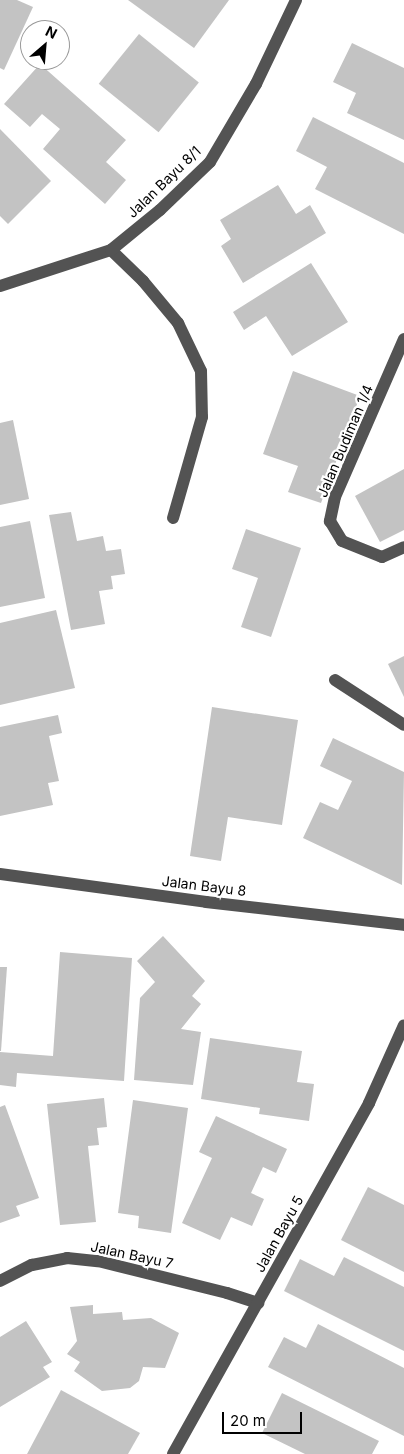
<!DOCTYPE html>
<html>
<head>
<meta charset="utf-8">
<style>
  body { margin:0 }
  #map { position:relative; width:404px; height:1454px; overflow:hidden; background:#fff; font-family:Inter,sans-serif }
  div>[style] { position:absolute }
  [style*='--x'] { left:calc(var(--x)*1px); top:calc(var(--y)*1px); width:calc(var(--w)*1px); rotate:calc(var(--a)*1deg) }
  .building>* { inset:0; background:#c3c3c3; transform-origin:0 0 }
  .minor>* { height:12px; margin:-6px; padding:0 6px; transform-origin:6px; border-radius:6px; background:#535353 }
  span { translate:-50% -50%; white-space:nowrap; text-align:center; line-height:1.15; -webkit-text-stroke:4.5px #fff; paint-order:stroke }
  .street-label { font-size:14px; color:#000 }
  .north { position:absolute; left:20px; top:20px; width:50px; height:50px; box-sizing:border-box; background:#fff; border:1px solid #999; border-radius:50%; rotate:27deg; font-size:14px; font-weight:700; line-height:20px; text-align:center; color:#000 }
  .north::after { content:''; display:block; margin:auto; width:18px; height:22px; background:#000; clip-path:polygon(50% 0,100% 100%,50% 72%,0 100%) }
  .scale { position:absolute; left:222px; top:1412px; width:80px; height:22px; box-sizing:border-box; border:2px solid #000; border-top:0; padding-left:6px; font-size:15px; line-height:18px; white-space:nowrap; color:#000; -webkit-text-stroke:4px #fff; paint-order:stroke }
</style>
</head>
<body>
<div id="map">
  <div class="building">
    <i style="clip-path:polygon(0 0,17px 0,33px 7px,4px 70px,0 68px)"></i>
    <i style="clip-path:polygon(128px 0,229px 0,194px 48px)"></i>
    <i style="left:139px;top:34px;width:77px;height:64px;rotate:39deg"></i>
    <i style="clip-path:polygon(352px 43px,404px 68px,404px 140px,347px 113px,356px 93px,333px 82px)"></i>
    <i style="clip-path:polygon(40px 64px,126px 140px,106px 162px,126px 180px,105px 204px,43px 149px,60px 129px,42px 114px,30px 127px,4px 104px)"></i>
    <i style="clip-path:polygon(313px 117px,404px 163px,404px 234px,315px 189px,327px 167px,296px 151px)"></i>
    <i style="clip-path:polygon(0 129px,51px 181px,8px 224px,0 216px)"></i>
    <i style="clip-path:polygon(278px 185px,296px 214px,310px 205px,326px 233px,243px 283px,221px 246px,231px 239px,220px 220px)"></i>
    <i style="clip-path:polygon(311px 263px,348px 322px,292px 356px,266px 316px,244px 330px,233px 312px)"></i>
    <i style="clip-path:polygon(293px 371px,360px 396px,321px 503px,288px 492px,298px 466px,263px 454px)"></i>
    <i style="clip-path:polygon(13px 420px,29px 499px,0 505px,0 423px)"></i>
    <i style="clip-path:polygon(404px 469px,404px 530px,380px 542px,355px 496px)"></i>
    <i style="clip-path:polygon(71px 512px,77px 541px,103px 536px,106px 551px,121px 549px,125px 574px,111px 576px,113px 589px,99px 591px,105px 624px,71px 630px,49px 515px)"></i>
    <i style="clip-path:polygon(30px 521px,45px 598px,0 607px,0 527px)"></i>
    <i style="clip-path:polygon(246px 529px,301px 548px,271px 637px,241px 627px,258px 578px,232px 569px)"></i>
    <i style="clip-path:polygon(56px 610px,75px 688px,0 705px,0 623px)"></i>
    <i style="clip-path:polygon(404px 656px,404px 697px,388px 664px)"></i>
    <i style="clip-path:polygon(212px 707px,298px 720px,282px 825px,228px 817px,221px 861px,190px 856px)"></i>
    <i style="clip-path:polygon(58px 715px,62px 733px,49px 736px,59px 781px,48px 783px,53px 805px,0 816px,0 727px)"></i>
    <i style="clip-path:polygon(333px 738px,404px 772px,402px 885px,303px 838px,320px 802px,338px 810px,352px 781px,320px 766px)"></i>
    <i style="clip-path:polygon(163px 936px,205px 981px,192px 996px,201px 1004px,181px 1029px,201px 1032px,193px 1085px,134px 1080px,140px 998px,155px 982px,137px 961px)"></i>
    <i style="clip-path:polygon(60px 952px,132px 958px,124px 1081px,17px 1073px,16px 1087px,0 1085px,0 1052px,53px 1056px)"></i>
    <i style="clip-path:polygon(0 967px,7px 967px,1px 1051px,0 1051px)"></i>
    <i style="clip-path:polygon(210px 1038px,302px 1051px,297px 1082px,314px 1084px,309px 1121px,259px 1114px,260px 1108px,201px 1099px)"></i>
    <i style="clip-path:polygon(104px 1098px,107px 1127px,97px 1128px,99px 1145px,88px 1146px,96px 1222px,60px 1225px,47px 1104px)"></i>
    <i style="clip-path:polygon(133px 1100px,188px 1108px,171px 1233px,138px 1228px,139px 1216px,118px 1213px)"></i>
    <i style="clip-path:polygon(5px 1105px,39px 1198px,16px 1206px,20px 1216px,0 1223px,0 1107px)"></i>
    <i style="clip-path:polygon(216px 1116px,287px 1149px,276px 1173px,263px 1167px,251px 1193px,264px 1199px,252px 1226px,231px 1217px,220px 1240px,182px 1223px,212px 1158px,199px 1152px)"></i>
    <i style="clip-path:polygon(368px 1187px,404px 1205px,404px 1272px,341px 1240px)"></i>
    <i style="clip-path:polygon(344px 1257px,404px 1287px,404px 1351px,284px 1291px,300px 1259px,334px 1276px)"></i>
    <i style="clip-path:polygon(93px 1305px,93px 1314px,122px 1312px,123px 1320px,151px 1318px,179px 1333px,165px 1368px,143px 1367px,139px 1381px,130px 1388px,102px 1391px,74px 1371px,80px 1362px,67px 1354px,77px 1341px,70px 1307px)"></i>
    <i style="clip-path:polygon(26px 1321px,52px 1362px,43px 1367px,50px 1377px,0 1407px,0 1337px)"></i>
    <i style="clip-path:polygon(318px 1324px,404px 1368px,404px 1436px,268px 1367px,284px 1337px,306px 1348px)"></i>
    <i style="clip-path:polygon(61px 1390px,140px 1433px,128px 1454px,27px 1454px)"></i>
    <i style="clip-path:polygon(282px 1393px,379px 1441px,372px 1454px,305px 1454px,262px 1433px)"></i>
  </div>
  <div class="minor">
    <i style="--x:111;--y:250;--w:45;--a:44.1"></i>
    <i style="--x:143;--y:281;--w:55;--a:50.2"></i>
    <i style="--x:178;--y:323;--w:53;--a:64.4"></i>
    <i style="--x:201;--y:371;--w:46;--a:88.8"></i>
    <i style="--x:202;--y:417;--w:105;--a:106"></i>
    <i style="--x:0;--y:286;--w:117;--a:-18"></i>
    <i style="--x:111;--y:250;--w:63;--a:-39.2"></i>
    <i style="--x:160;--y:210;--w:69;--a:-43.8"></i>
    <i style="--x:210;--y:162;--w:91;--a:-59.5"></i>
    <i style="--x:256;--y:84;--w:93;--a:-64.5"></i>
    <i style="--x:404;--y:339;--w:172;--a:113.6"></i>
    <i style="--x:335;--y:497;--w:25;--a:102"></i>
    <i style="--x:330;--y:521;--w:23;--a:59"></i>
    <i style="--x:342;--y:541;--w:43;--a:21.8"></i>
    <i style="--x:382;--y:557;--w:24;--a:-24"></i>
    <i style="--x:335;--y:680;--w:82;--a:33.1"></i>
    <i style="--x:0;--y:874;--w:208;--a:7.7"></i>
    <i style="--x:206;--y:902;--w:199;--a:6.6"></i>
    <i style="--x:0;--y:1281;--w:36;--a:-27"></i>
    <i style="--x:32;--y:1265;--w:36;--a:-11"></i>
    <i style="--x:67;--y:1258;--w:31;--a:6"></i>
    <i style="--x:98;--y:1261;--w:133;--a:13.9"></i>
    <i style="--x:227;--y:1293;--w:33;--a:18"></i>
    <i style="--x:173;--y:1454;--w:402;--a:-60.8"></i>
    <i style="--x:369;--y:1103;--w:85;--a:-65.8"></i>
  </div>
  <div class="street-label">
    <span style="left:164px;top:182px;rotate:-44deg">Jalan Bayu 8/1</span>
    <span style="left:345px;top:441px;rotate:-67deg">Jalan Budiman 1/4</span>
    <span style="left:204px;top:886px;rotate:7deg">Jalan Bayu 8</span>
    <span style="left:279px;top:1234px;rotate:-61deg">Jalan Bayu 5</span>
    <span style="left:132px;top:1255px;rotate:12deg">Jalan Bayu 7</span>
  </div>
  <div class="north">N</div>
  <div class="scale">20 m</div>
</div>
</body>
</html>
